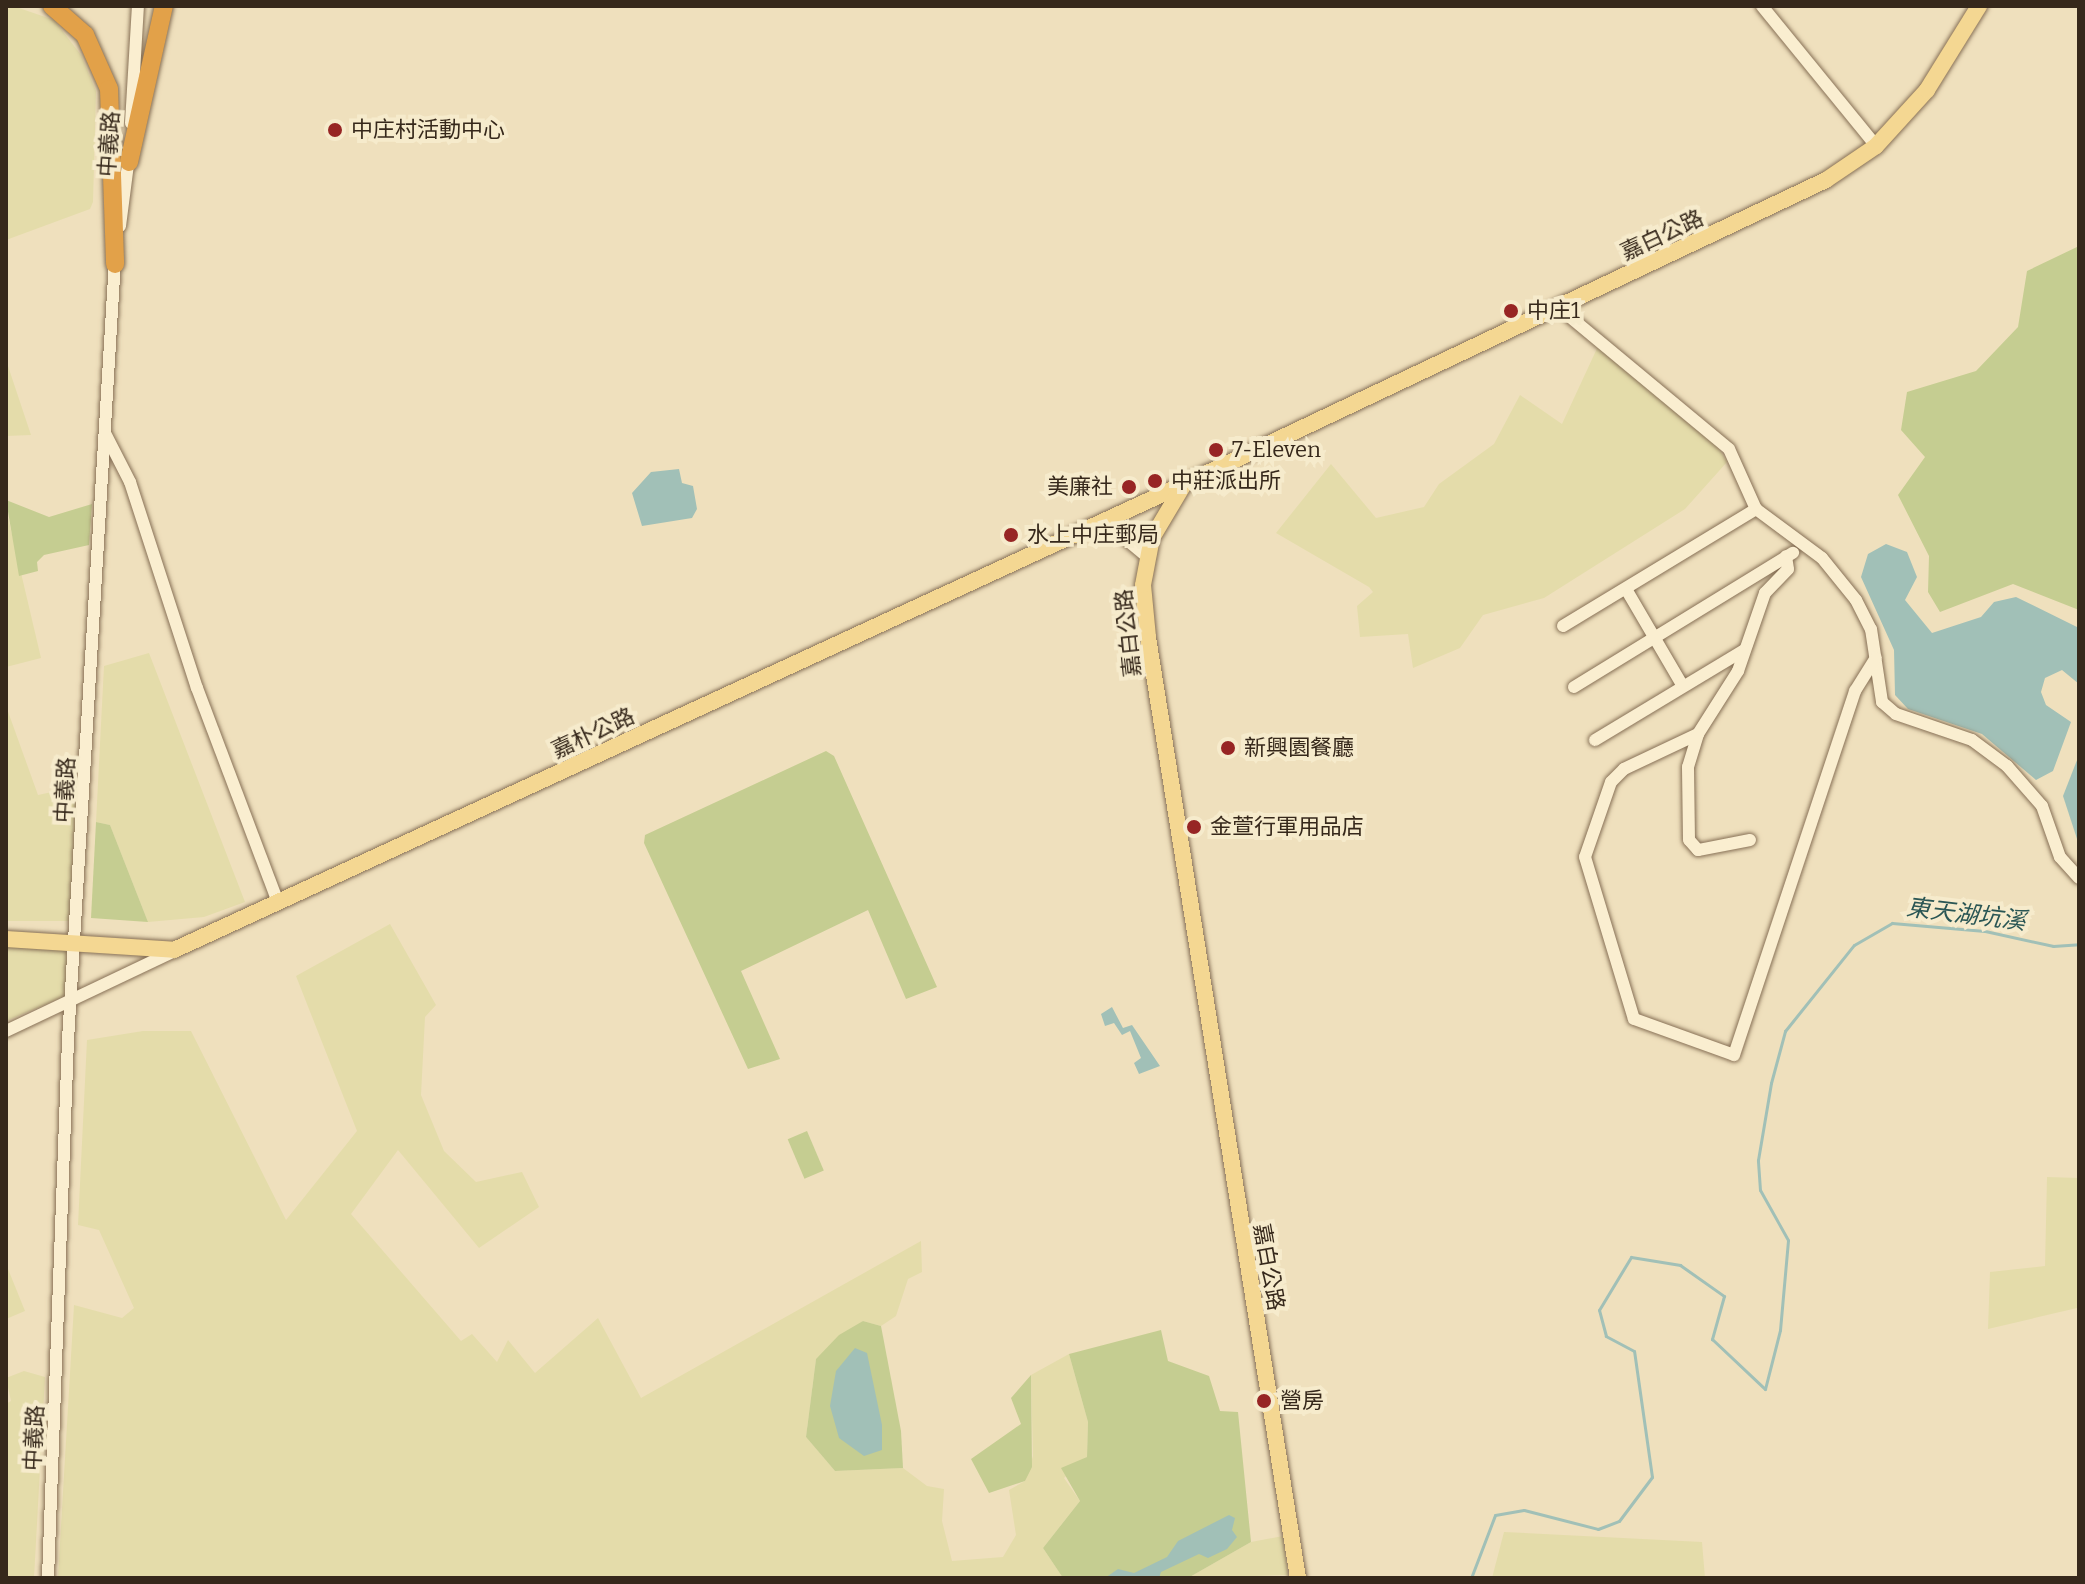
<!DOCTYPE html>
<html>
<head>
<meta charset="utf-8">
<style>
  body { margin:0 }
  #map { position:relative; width:2085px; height:1584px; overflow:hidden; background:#efe0bd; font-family:Bitter,"Noto Sans TC",serif }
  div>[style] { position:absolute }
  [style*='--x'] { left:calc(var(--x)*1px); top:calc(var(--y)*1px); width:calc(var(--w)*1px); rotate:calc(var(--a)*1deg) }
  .farmland>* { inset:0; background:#e4dcaa }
  .green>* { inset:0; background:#c5cd91; transform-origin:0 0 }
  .water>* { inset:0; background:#a1c0b7 }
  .stream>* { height:3px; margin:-1.5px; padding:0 1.5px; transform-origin:1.5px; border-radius:1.5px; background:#a1c0b7 }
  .roads { filter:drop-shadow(0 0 2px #877056) drop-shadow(0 0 2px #877056) }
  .minor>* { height:12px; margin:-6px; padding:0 6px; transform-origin:6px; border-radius:6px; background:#faeed0 }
  .major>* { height:16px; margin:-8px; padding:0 8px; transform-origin:8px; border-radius:8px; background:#f4d792 }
  .highway>* { height:18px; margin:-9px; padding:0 9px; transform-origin:9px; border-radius:9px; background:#e2a149 }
  .dots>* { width:22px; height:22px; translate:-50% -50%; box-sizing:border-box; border:4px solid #f6ebcc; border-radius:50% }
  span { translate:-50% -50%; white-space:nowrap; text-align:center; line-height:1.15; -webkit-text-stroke:8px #f6ebcc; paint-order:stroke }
  .poi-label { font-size:22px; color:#36281b }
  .left { translate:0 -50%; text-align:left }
  .right { translate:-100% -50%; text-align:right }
  .street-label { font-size:22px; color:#36281b }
  .water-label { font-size:24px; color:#2a5654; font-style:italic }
  .frame { position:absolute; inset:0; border:8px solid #36281b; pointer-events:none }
</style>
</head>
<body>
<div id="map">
  <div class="farmland">
    <i style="clip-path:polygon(16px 7px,54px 20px,81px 55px,96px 91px,93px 202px,90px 209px,6px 240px,6px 9px)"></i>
    <i style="clip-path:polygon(1600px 342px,1712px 437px,1727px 462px,1685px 509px,1544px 598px,1483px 615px,1460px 648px,1413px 668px,1408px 634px,1360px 637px,1357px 606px,1373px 592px,1369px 587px,1276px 533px,1331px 464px,1376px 518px,1424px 507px,1439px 484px,1494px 444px,1520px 395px,1562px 424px)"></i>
    <i style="clip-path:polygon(6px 360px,31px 435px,6px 436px)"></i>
    <i style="clip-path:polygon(6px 509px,41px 658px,6px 667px)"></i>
    <i style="clip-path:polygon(149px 653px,245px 902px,204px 917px,148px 922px,110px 825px,96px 822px,104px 666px)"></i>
    <i style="clip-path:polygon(6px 706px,38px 795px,80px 786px,80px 842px,69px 921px,6px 921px)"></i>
    <i style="clip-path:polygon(390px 924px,436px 1005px,425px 1017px,421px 1095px,444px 1151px,476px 1182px,522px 1172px,539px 1207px,479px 1248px,398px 1150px,351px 1214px,461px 1341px,472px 1334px,497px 1362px,508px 1340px,535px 1373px,598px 1318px,641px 1398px,921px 1241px,922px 1272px,908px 1279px,896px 1316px,881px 1326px,863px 1321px,816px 1359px,806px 1437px,835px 1471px,903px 1468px,927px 1486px,944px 1489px,942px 1521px,952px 1561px,1003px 1557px,1016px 1535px,1009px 1490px,1025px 1481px,1033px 1456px,1031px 1375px,1069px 1354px,1088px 1422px,1087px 1457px,1064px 1478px,1080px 1501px,1043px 1548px,1063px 1578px,58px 1578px,74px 1305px,122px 1318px,134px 1308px,99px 1230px,78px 1225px,87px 1040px,143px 1031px,191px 1031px,286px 1220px,357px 1131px,296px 976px)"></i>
    <i style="clip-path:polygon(6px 941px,68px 949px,66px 996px,6px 1021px)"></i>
    <i style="clip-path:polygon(2047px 1177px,2079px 1178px,2079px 1335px,2077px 1308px,1988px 1329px,1990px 1272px,2045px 1266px)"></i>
    <i style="clip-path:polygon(6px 1264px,25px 1311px,6px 1319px)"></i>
    <i style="clip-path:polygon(24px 1371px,45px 1377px,34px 1578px,6px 1578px,6px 1404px,11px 1401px,6px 1378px)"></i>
    <i style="clip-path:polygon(1504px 1532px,1702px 1542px,1705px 1578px,1492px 1578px)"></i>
    <i style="clip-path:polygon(1283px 1536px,1288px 1575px,1188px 1578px,1251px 1542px)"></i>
  </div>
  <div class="green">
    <i style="clip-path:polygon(2079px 246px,2079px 610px,2013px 584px,1940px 612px,1928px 592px,1929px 556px,1898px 495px,1925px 457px,1901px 430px,1907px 392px,1976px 371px,2018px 327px,2027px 271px)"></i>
    <i style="clip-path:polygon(6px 500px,49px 517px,92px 504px,89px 545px,44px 555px,37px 562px,38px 571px,19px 576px)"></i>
    <i style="clip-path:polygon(826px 751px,834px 756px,937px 987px,906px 999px,868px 910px,741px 971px,780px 1059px,748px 1069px,644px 843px,645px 835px)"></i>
    <i style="clip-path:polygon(96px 822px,110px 825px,148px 922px,91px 918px)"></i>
    <i style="left:807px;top:1131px;width:43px;height:21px;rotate:67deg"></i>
    <i style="clip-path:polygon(863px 1321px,881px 1326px,901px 1431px,903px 1468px,835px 1471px,806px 1437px,816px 1359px,839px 1335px)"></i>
    <i style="clip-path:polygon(1161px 1330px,1168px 1361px,1209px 1376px,1220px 1411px,1238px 1412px,1251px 1542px,1188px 1578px,1063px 1578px,1043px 1548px,1080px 1501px,1061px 1468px,1087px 1457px,1088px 1422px,1069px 1354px)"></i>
    <i style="clip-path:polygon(1031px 1375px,1032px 1467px,1025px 1481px,989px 1493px,971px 1459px,1021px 1424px,1011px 1398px)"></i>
  </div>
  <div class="water">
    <i style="clip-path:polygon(679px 469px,682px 483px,693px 486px,697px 509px,692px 518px,642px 526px,632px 493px,651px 472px)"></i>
    <i style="clip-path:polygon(1886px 544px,1907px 552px,1917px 577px,1905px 600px,1932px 633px,1981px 617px,1994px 602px,2016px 597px,2079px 628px,2079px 684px,2062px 670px,2045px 678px,2041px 692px,2046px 705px,2071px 722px,2053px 771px,2036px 780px,1982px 734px,1908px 709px,1895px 695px,1894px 650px,1861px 577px,1868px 554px)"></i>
    <i style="clip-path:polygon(2079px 755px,2079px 845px,2063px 796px)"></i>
    <i style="clip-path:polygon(1112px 1007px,1123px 1028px,1132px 1025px,1160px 1066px,1139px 1074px,1134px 1063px,1141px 1058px,1130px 1031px,1122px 1035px,1114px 1023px,1105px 1026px,1101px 1014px)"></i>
    <i style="clip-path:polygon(855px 1348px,867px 1353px,882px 1425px,882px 1450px,864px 1456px,839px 1438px,830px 1406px,836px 1371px)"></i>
    <i style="clip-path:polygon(1229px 1515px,1235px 1518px,1232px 1530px,1237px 1537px,1227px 1549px,1208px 1558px,1199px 1554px,1161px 1572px,1159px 1578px,1105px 1578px,1118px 1569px,1134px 1573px,1167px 1557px,1178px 1541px)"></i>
  </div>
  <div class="stream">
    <i style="--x:1471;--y:1578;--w:67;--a:-69.1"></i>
    <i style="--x:1495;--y:1515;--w:29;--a:-10"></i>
    <i style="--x:1524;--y:1510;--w:76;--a:14.4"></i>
    <i style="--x:1598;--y:1529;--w:22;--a:-21"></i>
    <i style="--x:1619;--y:1521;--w:55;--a:-53.1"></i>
    <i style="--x:1652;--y:1477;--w:127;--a:-98.1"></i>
    <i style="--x:1634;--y:1351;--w:32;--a:-152"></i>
    <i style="--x:1606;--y:1336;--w:27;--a:-105"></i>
    <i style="--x:1599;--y:1310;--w:62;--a:-58.9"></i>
    <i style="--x:1631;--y:1257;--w:50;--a:9.3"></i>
    <i style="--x:1680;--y:1265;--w:54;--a:35.2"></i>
    <i style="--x:1724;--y:1296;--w:45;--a:105.6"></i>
    <i style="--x:1712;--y:1339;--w:73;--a:43.3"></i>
    <i style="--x:1765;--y:1389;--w:61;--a:-75.7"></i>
    <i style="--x:1780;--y:1330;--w:90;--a:-84.9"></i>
    <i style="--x:1788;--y:1240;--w:57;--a:-119.2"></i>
    <i style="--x:1760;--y:1190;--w:30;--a:-94"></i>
    <i style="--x:1758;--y:1160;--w:78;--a:-80.4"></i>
    <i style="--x:1771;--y:1083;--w:54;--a:-74.9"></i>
    <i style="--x:1785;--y:1031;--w:110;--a:-51.3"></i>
    <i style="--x:1854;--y:945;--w:44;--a:-30.1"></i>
    <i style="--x:1892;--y:923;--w:93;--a:4.9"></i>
    <i style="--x:1985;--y:931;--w:70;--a:12.4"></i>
    <i style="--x:2053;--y:946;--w:26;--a:-4"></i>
  </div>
  <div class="roads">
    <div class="minor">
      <i style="--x:1762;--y:6;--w:181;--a:50.8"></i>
      <i style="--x:131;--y:123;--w:117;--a:-86.6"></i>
      <i style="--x:120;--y:226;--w:70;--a:-82.6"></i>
      <i style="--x:1558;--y:307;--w:222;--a:39.7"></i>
      <i style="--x:1729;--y:449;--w:66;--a:65.8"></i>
      <i style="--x:1756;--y:509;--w:82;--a:36.6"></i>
      <i style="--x:1822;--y:558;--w:54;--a:51"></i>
      <i style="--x:1856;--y:600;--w:33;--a:63"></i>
      <i style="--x:1871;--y:629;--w:74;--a:81.4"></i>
      <i style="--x:1882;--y:702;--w:18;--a:41"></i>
      <i style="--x:1896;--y:714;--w:80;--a:18.9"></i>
      <i style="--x:1972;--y:740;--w:44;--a:36.6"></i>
      <i style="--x:2007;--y:766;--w:53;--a:48.8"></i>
      <i style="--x:2042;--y:806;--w:54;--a:70.6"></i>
      <i style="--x:2060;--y:857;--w:28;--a:48"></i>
      <i style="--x:106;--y:435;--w:53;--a:62.9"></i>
      <i style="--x:130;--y:482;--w:217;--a:72"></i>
      <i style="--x:197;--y:688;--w:227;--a:69.3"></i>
      <i style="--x:1104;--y:521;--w:53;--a:39.7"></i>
      <i style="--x:1626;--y:589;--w:111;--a:59.7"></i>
      <i style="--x:1563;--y:626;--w:226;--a:-31.2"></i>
      <i style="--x:1574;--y:687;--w:257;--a:-31.5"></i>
      <i style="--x:1698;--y:734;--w:82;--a:154.7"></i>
      <i style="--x:1624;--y:769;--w:18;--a:135"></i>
      <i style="--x:1611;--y:782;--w:79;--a:109.1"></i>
      <i style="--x:1585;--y:857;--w:169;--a:73.2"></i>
      <i style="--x:1634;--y:1019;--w:106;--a:19.8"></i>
      <i style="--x:1734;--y:1055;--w:384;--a:-71.6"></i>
      <i style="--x:1855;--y:691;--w:39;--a:-58"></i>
      <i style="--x:1595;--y:740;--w:174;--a:-31.1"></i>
      <i style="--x:1750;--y:840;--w:53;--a:169.1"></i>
      <i style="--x:1698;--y:850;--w:13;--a:-132"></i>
      <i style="--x:1689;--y:840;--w:73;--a:-90.8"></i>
      <i style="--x:1688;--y:767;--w:34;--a:-73"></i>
      <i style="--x:1698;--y:734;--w:75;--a:-57.6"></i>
      <i style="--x:1738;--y:671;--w:83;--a:-70.9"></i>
      <i style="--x:1765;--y:593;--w:33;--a:-46"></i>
      <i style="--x:1788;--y:569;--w:13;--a:-99"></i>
      <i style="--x:6;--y:1031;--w:184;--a:-25.4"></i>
      <i style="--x:48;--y:1578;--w:538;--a:-87.87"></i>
      <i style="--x:68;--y:1040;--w:781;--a:-86.55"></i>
    </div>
    <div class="major">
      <i style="--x:6;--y:939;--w:168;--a:3.7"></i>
      <i style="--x:174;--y:950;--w:1110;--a:-24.76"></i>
      <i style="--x:1298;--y:1578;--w:953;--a:-99.06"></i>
      <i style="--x:1148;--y:637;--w:52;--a:-95.5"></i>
      <i style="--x:1143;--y:585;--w:48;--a:-79.2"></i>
      <i style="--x:1152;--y:538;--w:63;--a:-59.3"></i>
      <i style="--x:1184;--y:484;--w:710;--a:-25.34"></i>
      <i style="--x:1826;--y:180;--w:60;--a:-34.2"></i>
      <i style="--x:1876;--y:146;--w:76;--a:-47.7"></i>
      <i style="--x:1927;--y:90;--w:99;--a:-58.2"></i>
    </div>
    <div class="highway">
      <i style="--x:52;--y:6;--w:44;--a:41.3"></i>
      <i style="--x:85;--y:35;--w:59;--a:66"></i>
      <i style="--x:109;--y:89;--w:175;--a:88"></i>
      <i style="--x:129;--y:162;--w:160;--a:-77.4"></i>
    </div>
  </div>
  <div class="dots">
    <i style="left:335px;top:130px;background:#972524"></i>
    <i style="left:1511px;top:311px;background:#972524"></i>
    <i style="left:1216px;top:450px;background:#972524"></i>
    <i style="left:1155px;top:481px;background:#972524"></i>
    <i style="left:1129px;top:487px;background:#972524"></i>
    <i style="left:1011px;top:535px;background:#972524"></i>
    <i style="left:1228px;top:748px;background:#972524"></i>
    <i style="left:1194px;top:827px;background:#972524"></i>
    <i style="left:1264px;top:1401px;background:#972524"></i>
  </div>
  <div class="poi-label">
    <span class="left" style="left:351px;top:130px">中庄村活動中心</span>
    <span class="left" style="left:1527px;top:311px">中庄1</span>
    <span class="left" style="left:1232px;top:450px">7-Eleven</span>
    <span class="left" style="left:1171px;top:481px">中莊派出所</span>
    <span class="right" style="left:1113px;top:487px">美廉社</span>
    <span class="left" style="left:1027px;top:535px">水上中庄郵局</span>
    <span class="left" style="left:1244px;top:748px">新興園餐廳</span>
    <span class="left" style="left:1210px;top:827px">金萱行軍用品店</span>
    <span class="left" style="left:1280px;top:1401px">營房</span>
  </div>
  <div class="street-label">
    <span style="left:109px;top:144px;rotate:-86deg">中義路</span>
    <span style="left:1662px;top:235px;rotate:-25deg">嘉白公路</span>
    <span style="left:1128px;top:633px;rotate:-96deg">嘉白公路</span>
    <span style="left:593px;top:733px;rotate:-25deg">嘉朴公路</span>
    <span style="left:65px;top:790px;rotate:-87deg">中義路</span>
    <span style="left:1269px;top:1267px;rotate:80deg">嘉白公路</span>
    <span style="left:34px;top:1438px;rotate:-87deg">中義路</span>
  </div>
  <div class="water-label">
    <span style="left:1966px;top:915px;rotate:7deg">東天湖坑溪</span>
  </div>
  <div class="frame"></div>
</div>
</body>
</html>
